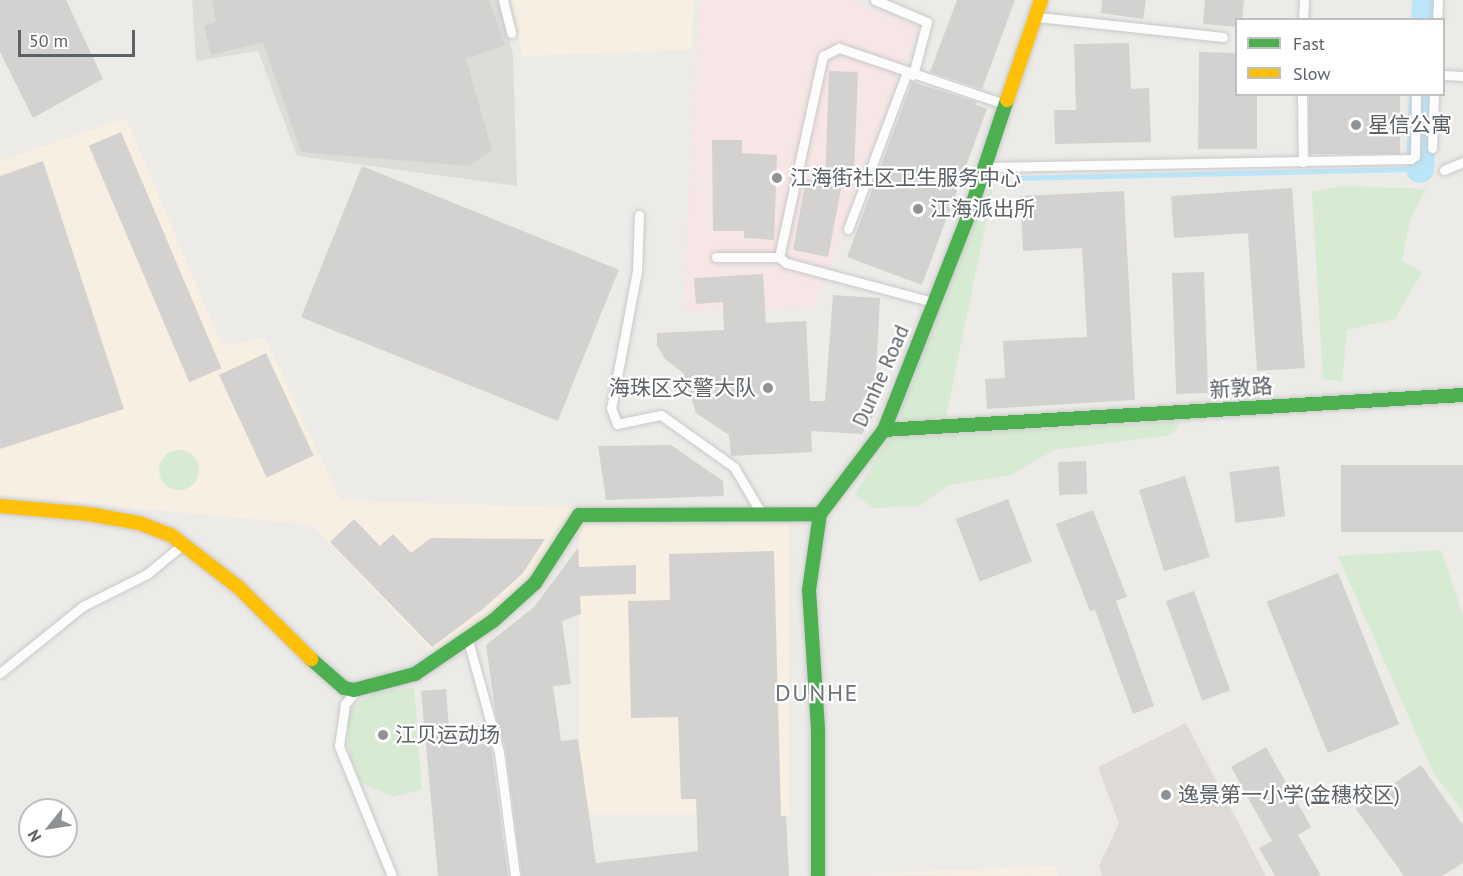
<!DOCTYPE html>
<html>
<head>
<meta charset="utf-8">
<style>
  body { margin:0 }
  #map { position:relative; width:1463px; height:876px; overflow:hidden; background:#edebe8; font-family:"PT Sans","Noto Sans SC",sans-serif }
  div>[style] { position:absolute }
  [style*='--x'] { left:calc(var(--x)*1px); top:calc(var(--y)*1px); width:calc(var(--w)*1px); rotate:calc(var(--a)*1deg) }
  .commercial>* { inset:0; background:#f7efe1; transform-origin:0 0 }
  .industrial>* { inset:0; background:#dedcd9 }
  .education>* { inset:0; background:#dedad6 }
  .medical>* { inset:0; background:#f6e6e5 }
  .green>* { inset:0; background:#d7ead2 }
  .round { border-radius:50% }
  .stream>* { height:4.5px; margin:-2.25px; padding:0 2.25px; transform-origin:2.25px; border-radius:2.25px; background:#bbe5f8 }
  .river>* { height:28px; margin:-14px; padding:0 14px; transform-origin:14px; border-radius:14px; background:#bbe5f8 }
  .building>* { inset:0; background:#d4d2d1; transform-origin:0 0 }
  .roads { filter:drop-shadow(0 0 2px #c9c9c9) drop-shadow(0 0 2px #c9c9c9) }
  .lane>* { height:9px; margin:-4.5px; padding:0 4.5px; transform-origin:4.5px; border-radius:4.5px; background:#fcfcfc }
  .fast>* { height:14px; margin:-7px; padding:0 7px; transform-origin:7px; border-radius:7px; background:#4caf50 }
  .slow>* { height:14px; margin:-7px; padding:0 7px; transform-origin:7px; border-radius:7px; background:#ffc107 }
  .dots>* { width:16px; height:16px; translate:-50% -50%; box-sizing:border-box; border:3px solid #fff; border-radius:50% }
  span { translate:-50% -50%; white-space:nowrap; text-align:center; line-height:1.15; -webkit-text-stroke:4.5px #fff; paint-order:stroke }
  .poi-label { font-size:21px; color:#5d6267 }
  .left { translate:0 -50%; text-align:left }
  .right { translate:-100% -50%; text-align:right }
  .street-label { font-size:21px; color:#5d6267 }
  .quarter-label { font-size:24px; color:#6e7479; letter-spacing:1.5px }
  .legend { position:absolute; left:1235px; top:18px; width:210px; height:78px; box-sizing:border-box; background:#fff; border:2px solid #bec0c2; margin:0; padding:8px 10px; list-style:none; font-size:18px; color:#5d6267 }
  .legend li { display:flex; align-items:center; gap:12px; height:30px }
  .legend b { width:30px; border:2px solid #bec0c2 }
  .north { position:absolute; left:18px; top:798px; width:60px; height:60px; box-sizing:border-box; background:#fff; border:2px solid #bec0c2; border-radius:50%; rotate:240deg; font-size:16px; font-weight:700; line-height:24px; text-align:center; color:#5d6267 }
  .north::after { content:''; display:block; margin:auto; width:21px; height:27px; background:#8f9294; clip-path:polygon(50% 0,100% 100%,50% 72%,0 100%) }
  .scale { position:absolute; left:18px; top:30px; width:117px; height:27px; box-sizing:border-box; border:3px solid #5d6267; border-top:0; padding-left:8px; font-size:18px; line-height:21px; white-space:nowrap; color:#5d6267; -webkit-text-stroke:4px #fff; paint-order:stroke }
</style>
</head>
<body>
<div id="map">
  <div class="commercial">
    <i style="clip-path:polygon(511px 0,694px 0,691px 50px,522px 56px)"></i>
    <i style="clip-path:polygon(126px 118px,222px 346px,265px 337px,340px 500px,577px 508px,521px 595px,439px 659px,312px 525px,0 495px,0 161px)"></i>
    <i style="left:579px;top:525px;width:210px;height:290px"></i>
    <i style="clip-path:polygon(1057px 866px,1057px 876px,846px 874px,881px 873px)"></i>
  </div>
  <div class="industrial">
    <i style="clip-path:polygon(192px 0,500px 0,513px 56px,517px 186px,297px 156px,258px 51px,196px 61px)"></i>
  </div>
  <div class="education">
    <i style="clip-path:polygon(1186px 723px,1266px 876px,1102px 876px,1099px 866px,1119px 823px,1098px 767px)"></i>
  </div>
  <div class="medical">
    <i style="clip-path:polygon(699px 0,850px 0,918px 28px,814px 308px,683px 312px)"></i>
  </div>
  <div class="green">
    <i style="clip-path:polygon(994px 183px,946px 417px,904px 423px,899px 415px,974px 214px)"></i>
    <i style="clip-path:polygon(1342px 186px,1426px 189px,1410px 220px,1402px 261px,1422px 272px,1395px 319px,1347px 330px,1342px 382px,1323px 379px,1312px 192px)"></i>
    <i style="clip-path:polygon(1183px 421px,1171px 435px,1054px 450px,1011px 475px,949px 485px,919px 506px,873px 508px,855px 494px,889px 438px)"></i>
    <i class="round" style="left:159px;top:450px;width:40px;height:40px"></i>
    <i style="clip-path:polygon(1441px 550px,1463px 616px,1463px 812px,1433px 772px,1338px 556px)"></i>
    <i style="clip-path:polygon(414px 688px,422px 789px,393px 797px,362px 783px,350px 759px,347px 711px,375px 692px)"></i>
  </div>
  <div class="stream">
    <i style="--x:1016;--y:178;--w:404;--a:-1.3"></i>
  </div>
  <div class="river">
    <i style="--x:1425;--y:20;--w:20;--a:-87"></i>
    <i style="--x:1420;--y:169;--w:75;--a:-87.7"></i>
  </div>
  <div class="building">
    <i style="clip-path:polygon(0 0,66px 0,103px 79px,33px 118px,0 52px)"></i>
    <i style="clip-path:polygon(212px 0,489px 0,505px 45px,466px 59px,492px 150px,469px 166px,301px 152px,263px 42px,211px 55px,204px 26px,216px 22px)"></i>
    <i style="clip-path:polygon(957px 0,1015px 0,982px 89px,930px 72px)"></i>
    <i style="clip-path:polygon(1102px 0,1146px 0,1143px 19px,1101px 13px)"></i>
    <i style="clip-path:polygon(1205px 0,1244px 0,1242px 20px,1236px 20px,1236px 27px,1203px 24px)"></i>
    <i style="clip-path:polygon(1129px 43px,1131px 89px,1149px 88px,1151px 142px,1055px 144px,1054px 110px,1076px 110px,1074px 44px)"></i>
    <i style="clip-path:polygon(1199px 52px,1236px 53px,1236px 94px,1257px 94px,1257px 149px,1198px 149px)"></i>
    <i style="clip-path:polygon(829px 71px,858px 72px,854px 174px,844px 174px,828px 257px,793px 250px,806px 179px,825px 183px)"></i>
    <i style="clip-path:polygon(912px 82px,977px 102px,976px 105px,987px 109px,922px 285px,847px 257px)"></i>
    <i style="left:1309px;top:94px;width:91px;height:60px"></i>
    <i style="left:121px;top:132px;width:257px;height:35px;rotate:67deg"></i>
    <i style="clip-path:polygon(712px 140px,742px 140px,742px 153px,777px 155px,774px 240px,744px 238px,744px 231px,713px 231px)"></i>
    <i style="clip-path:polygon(43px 161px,124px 409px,0 449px,0 176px)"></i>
    <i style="left:362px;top:166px;width:277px;height:163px;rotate:22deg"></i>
    <i style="clip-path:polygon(1292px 188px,1305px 368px,1257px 371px,1248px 233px,1174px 238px,1171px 196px)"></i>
    <i style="clip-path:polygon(1124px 191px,1135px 400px,987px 409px,985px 379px,1005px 378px,1003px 341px,1087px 337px,1082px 248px,1023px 251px,1020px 196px)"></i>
    <i style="left:1204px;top:272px;width:121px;height:32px;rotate:88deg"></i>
    <i style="clip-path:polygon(763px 274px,766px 323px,806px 321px,810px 401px,825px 401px,833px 295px,880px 298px,874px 414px,862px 434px,811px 431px,812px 452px,731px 456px,729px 435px,696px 413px,683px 373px,665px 359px,657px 345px,657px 333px,724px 330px,723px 302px,696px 304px,694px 278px)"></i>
    <i style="left:266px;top:353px;width:113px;height:52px;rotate:65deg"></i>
    <i style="clip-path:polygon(671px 445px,723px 481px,724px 496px,606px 500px,598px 446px)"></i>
    <i style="left:1086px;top:461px;width:33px;height:28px;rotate:88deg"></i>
    <i style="left:1463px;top:465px;width:67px;height:122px;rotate:90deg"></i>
    <i style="left:1279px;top:466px;width:51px;height:50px;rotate:83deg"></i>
    <i style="left:1185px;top:476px;width:85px;height:48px;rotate:73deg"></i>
    <i style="left:1008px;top:499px;width:67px;height:56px;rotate:69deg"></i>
    <i style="clip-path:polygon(1093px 510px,1127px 597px,1116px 601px,1154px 706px,1133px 714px,1095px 610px,1090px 611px,1056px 524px)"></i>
    <i style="clip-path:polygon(354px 519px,380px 546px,393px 534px,411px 553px,431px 538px,545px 539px,523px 573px,483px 609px,432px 647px,330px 542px)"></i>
    <i style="clip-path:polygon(578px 548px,579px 567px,636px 565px,636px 594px,580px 596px,581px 614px,562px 621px,571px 684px,553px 686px,561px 741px,578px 739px,596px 863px,698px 851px,696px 799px,681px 799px,678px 717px,631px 718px,628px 601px,670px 600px,669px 554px,774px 551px,781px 816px,786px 816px,789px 876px,522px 876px,506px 751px,496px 716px,486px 645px,534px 607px)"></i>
    <i style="left:1338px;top:573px;width:163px;height:77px;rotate:68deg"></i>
    <i style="left:1194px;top:591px;width:106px;height:30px;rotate:70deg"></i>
    <i style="clip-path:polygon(446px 689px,449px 729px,485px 726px,492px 753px,508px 876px,438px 876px,421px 691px)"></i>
    <i style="clip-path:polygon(1266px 747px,1311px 827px,1298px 835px,1321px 876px,1275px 876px,1259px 848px,1272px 841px,1231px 767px)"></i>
    <i style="clip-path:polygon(1421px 765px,1463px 825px,1463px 863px,1442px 876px,1404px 876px,1356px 809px)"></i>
  </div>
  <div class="roads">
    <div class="lane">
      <i style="--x:503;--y:0;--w:34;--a:76"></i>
      <i style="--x:875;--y:0;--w:56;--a:22.9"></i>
      <i style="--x:927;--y:22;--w:55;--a:104.8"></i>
      <i style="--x:1038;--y:17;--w:186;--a:6.2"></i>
      <i style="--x:1303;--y:20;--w:20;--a:-87"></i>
      <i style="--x:1437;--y:20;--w:20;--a:-87"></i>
      <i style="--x:1444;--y:75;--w:19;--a:3"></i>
      <i style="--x:1302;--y:94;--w:68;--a:89.2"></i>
      <i style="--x:1432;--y:148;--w:54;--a:-87.9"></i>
      <i style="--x:988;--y:167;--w:423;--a:-1.1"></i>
      <i style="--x:1411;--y:159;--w:5;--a:-37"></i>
      <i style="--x:1415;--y:156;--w:62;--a:-89.1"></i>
      <i style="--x:1444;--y:170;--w:21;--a:-23"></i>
      <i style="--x:639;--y:215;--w:56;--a:92"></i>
      <i style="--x:637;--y:271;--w:139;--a:100.7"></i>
      <i style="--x:611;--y:408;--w:17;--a:69"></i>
      <i style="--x:617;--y:424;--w:45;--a:-11.6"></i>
      <i style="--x:661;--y:415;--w:90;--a:35.5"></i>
      <i style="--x:734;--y:467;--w:51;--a:59.4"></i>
      <i style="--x:848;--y:229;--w:168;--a:-69.4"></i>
      <i style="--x:716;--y:257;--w:63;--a:0"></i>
      <i style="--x:933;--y:302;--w:152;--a:-165.1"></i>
      <i style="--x:786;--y:263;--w:9;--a:-139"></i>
      <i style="--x:779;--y:257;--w:206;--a:-77.7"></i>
      <i style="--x:823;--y:56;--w:18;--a:-27"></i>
      <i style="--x:839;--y:48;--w:174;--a:18.7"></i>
      <i style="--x:469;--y:644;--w:112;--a:74.5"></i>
      <i style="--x:499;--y:752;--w:125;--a:82.6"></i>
      <i style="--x:0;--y:673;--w:107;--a:-38.9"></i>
      <i style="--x:83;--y:606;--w:72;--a:-26.6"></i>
      <i style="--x:147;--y:574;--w:45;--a:-39.6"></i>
      <i style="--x:355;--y:692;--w:16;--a:130"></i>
      <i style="--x:345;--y:704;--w:42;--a:98.1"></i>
      <i style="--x:339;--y:746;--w:140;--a:67.8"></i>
    </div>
    <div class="fast">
      <i style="--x:884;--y:430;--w:580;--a:-3.46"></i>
      <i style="--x:311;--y:659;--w:44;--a:41.3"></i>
      <i style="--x:344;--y:688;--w:10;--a:11"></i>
      <i style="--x:354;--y:690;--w:63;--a:-14.7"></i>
      <i style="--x:415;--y:674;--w:94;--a:-34.2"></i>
      <i style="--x:493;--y:621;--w:57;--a:-42.1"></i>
      <i style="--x:535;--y:583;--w:81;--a:-57.1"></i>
      <i style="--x:579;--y:515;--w:241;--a:-0.2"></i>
      <i style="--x:818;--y:876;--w:147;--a:-90"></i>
      <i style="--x:818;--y:729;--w:139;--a:-93.7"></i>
      <i style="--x:809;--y:590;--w:77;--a:-81.8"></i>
      <i style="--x:820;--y:514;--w:106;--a:-52.7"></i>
      <i style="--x:884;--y:430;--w:229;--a:-68.5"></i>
      <i style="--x:968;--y:217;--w:123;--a:-71.6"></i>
    </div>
    <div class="slow">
      <i style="--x:1007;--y:100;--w:106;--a:-71.2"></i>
      <i style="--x:0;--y:506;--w:89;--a:5.1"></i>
      <i style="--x:89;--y:514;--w:51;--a:10.2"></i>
      <i style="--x:139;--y:523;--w:34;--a:21"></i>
      <i style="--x:171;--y:535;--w:85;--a:37.8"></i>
      <i style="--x:238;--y:587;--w:103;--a:44.6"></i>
    </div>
  </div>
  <div class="dots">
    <i style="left:1356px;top:125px;background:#8f9294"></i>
    <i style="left:777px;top:178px;background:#8f9294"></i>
    <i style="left:918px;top:209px;background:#8f9294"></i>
    <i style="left:768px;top:388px;background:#8f9294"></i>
    <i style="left:383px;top:735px;background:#8f9294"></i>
    <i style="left:1166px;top:795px;background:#8f9294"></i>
  </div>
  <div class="poi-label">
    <span class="left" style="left:1368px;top:125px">星信公寓</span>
    <span class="left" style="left:790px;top:178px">江海街社区卫生服务中心</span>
    <span class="left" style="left:930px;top:209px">江海派出所</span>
    <span class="right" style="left:756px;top:388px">海珠区交警大队</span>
    <span class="left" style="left:395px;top:735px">江贝运动场</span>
    <span class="left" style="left:1178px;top:795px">逸景第一小学(金穗校区)</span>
  </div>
  <div class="street-label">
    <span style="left:881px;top:376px;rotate:-66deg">Dunhe Road</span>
    <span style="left:1241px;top:388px;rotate:-4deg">新敦路</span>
  </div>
  <div class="quarter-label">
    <span style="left:817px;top:693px">DUNHE</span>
  </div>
  <ul class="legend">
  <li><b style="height:8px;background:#4caf50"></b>Fast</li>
  <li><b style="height:8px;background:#ffc107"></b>Slow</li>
  </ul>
  <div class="north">N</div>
  <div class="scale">50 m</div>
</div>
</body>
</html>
